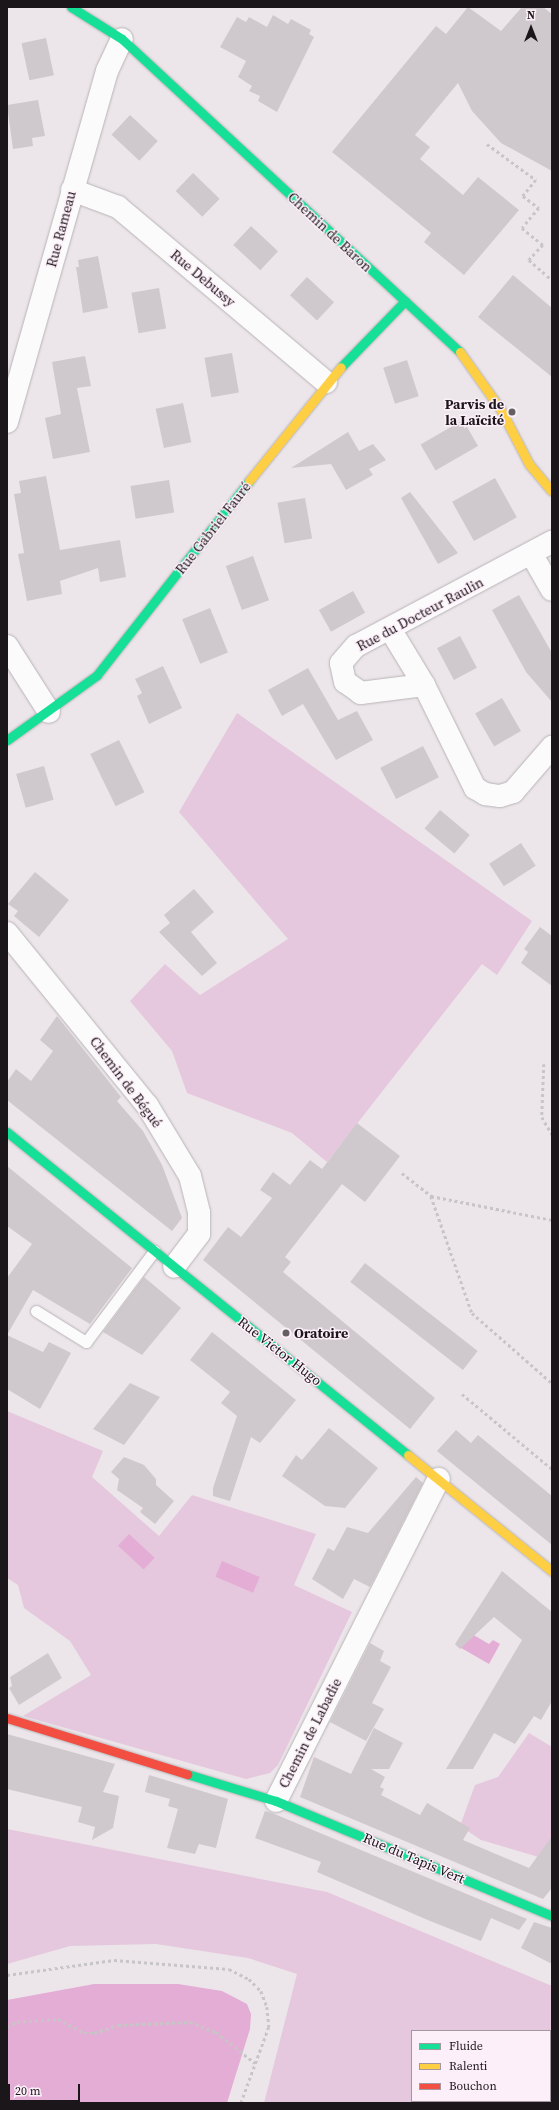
<!DOCTYPE html>
<html>
<head>
<meta charset="utf-8">
<style>
  body { margin:0 }
  #map { position:relative; width:559px; height:2110px; overflow:hidden; background:#ece6ea; font-family:"Source Serif 4",serif }
  div>[style] { position:absolute }
  [style*='--x'] { left:calc(var(--x)*1px); top:calc(var(--y)*1px); width:calc(var(--w)*1px); rotate:calc(var(--a)*1deg) }
  .green>* { inset:0; background:#e5c8dd }
  .water>* { inset:0; background:#e4add5; transform-origin:0 0 }
  .building>* { inset:0; background:#cfc9cd; transform-origin:0 0 }
  .path>* { height:2.5px; margin-top:-1.25px; transform-origin:0; background:repeating-linear-gradient(90deg,#c7c5c6 0 3px,transparent 0 6px) }
  .roads { filter:drop-shadow(0 0 1px #b8b3b6) drop-shadow(0 0 1px #b8b3b6) }
  .lane>* { height:11px; margin:-5.5px; padding:0 5.5px; transform-origin:5.5px; border-radius:5.5px; background:#fcfbfc }
  .street>* { height:22px; margin:-11px; padding:0 11px; transform-origin:11px; border-radius:11px; background:#fcfbfc }
  .fast>* { height:9px; margin:-4.5px; padding:0 4.5px; transform-origin:4.5px; border-radius:4.5px; background:#16e098 }
  .slow>* { height:9px; margin:-4.5px; padding:0 4.5px; transform-origin:4.5px; border-radius:4.5px; background:#ffcf43 }
  .jam>* { height:9px; margin:-4.5px; padding:0 4.5px; transform-origin:4.5px; border-radius:4.5px; background:#f24e42 }
  .dots>* { width:11px; height:11px; translate:-50% -50%; box-sizing:border-box; border:2px solid #fdeff9; border-radius:50% }
  span { translate:-50% -50%; white-space:nowrap; text-align:center; line-height:1.15; -webkit-text-stroke:3px #fdeff9; paint-order:stroke }
  .street-label { font-size:14px; color:#1b1619 }
  .poi-label { font-size:14px; color:#1b1619; font-weight:700 }
  .right { translate:-100% -50%; text-align:right }
  .left { translate:0 -50%; text-align:left }
  .frame { position:absolute; inset:0; border:8px solid #1b1619; pointer-events:none }
  .legend { position:absolute; left:411px; top:2030px; width:140px; height:72px; box-sizing:border-box; background:#fdeff9; border:1px solid #a3989f; margin:0; padding:5px 7px; list-style:none; font-size:12px; color:#1b1619 }
  .legend li { display:flex; align-items:center; gap:8px; height:20px }
  .legend b { width:20px; border:1px solid #a3989f }
  .north { position:absolute; left:511px; top:8px; width:40px; height:40px; -webkit-text-stroke:3px #fdeff9; paint-order:stroke; rotate:0deg; font-size:11px; font-weight:700; line-height:16px; text-align:center; color:#1b1619 }
  .north::after { content:''; display:block; margin:auto; width:14px; height:18px; background:#1b1619; clip-path:polygon(50% 0,100% 100%,50% 72%,0 100%) }
  .scale { position:absolute; left:8px; top:2084px; width:72px; height:18px; box-sizing:border-box; border:2px solid #1b1619; border-top:0; padding-left:5px; font-size:12px; line-height:14px; white-space:nowrap; color:#1b1619; -webkit-text-stroke:3px #fdeff9; paint-order:stroke }
</style>
</head>
<body>
<div id="map">
  <div class="green">
    <i style="clip-path:polygon(237px 713px,532px 921px,497px 975px,482px 964px,327px 1162px,292px 1133px,187px 1093px,172px 1051px,130px 1001px,165px 964px,200px 995px,288px 939px,179px 812px)"></i>
    <i style="clip-path:polygon(7px 1411px,103px 1451px,92px 1477px,159px 1536px,192px 1495px,316px 1534px,294px 1585px,352px 1612px,278px 1765px,270px 1773px,246px 1779px,23px 1716px,91px 1675px,70px 1641px,24px 1608px,18px 1585px,7px 1578px)"></i>
    <i style="clip-path:polygon(529px 1733px,552px 1747px,552px 1861px,481px 1840px,460px 1826px,475px 1785px,498px 1777px)"></i>
    <i style="clip-path:polygon(evenodd,7px 1829px,327px 1892px,552px 1986px,552px 2103px,264px 2103px,297px 1974px,248px 1958px,156px 1944px,70px 1946px,7px 1964px,7px 1829px,412px 2031px,550px 2031px,550px 2101px,412px 2101px,412px 2031px)"></i>
  </div>
  <div class="water">
    <i style="left:129px;top:1534px;width:35px;height:16px;rotate:43deg"></i>
    <i style="left:222px;top:1561px;width:41px;height:17px;rotate:23deg"></i>
    <i style="clip-path:polygon(465px 1630px,489px 1644px,493px 1640px,500px 1644px,489px 1664px,456px 1645px)"></i>
    <i style="clip-path:polygon(94px 1984px,178px 1984px,222px 1991px,247px 2004px,251px 2014px,250px 2029px,227px 2103px,7px 2103px,7px 2000px)"></i>
  </div>
  <div class="building">
    <i style="clip-path:polygon(468px 7px,501px 31px,522px 7px,543px 7px,552px 14px,552px 171px,501px 143px,472px 111px,458px 83px,415px 135px,430px 147px,420px 159px,463px 195px,478px 177px,519px 210px,464px 275px,424px 242px,431px 233px,332px 152px,436px 26px,446px 34px)"></i>
    <i style="clip-path:polygon(273px 15px,288px 24px,291px 19px,311px 30px,309px 34px,314px 37px,277px 112px,258px 101px,260px 96px,249px 91px,252px 86px,238px 77px,246px 61px,220px 47px,237px 17px,246px 22px,249px 17px,267px 27px)"></i>
    <i style="left:46px;top:38px;width:38px;height:25px;rotate:78deg"></i>
    <i style="clip-path:polygon(38px 100px,45px 136px,32px 138px,33px 146px,13px 149px,7px 105px)"></i>
    <i style="left:130px;top:115px;width:38px;height:27px;rotate:43deg"></i>
    <i style="left:193px;top:173px;width:37px;height:25px;rotate:44deg"></i>
    <i style="left:251px;top:226px;width:37px;height:26px;rotate:43deg"></i>
    <i style="clip-path:polygon(98px 256px,108px 308px,83px 313px,76px 267px,79px 267px,78px 260px)"></i>
    <i style="clip-path:polygon(513px 275px,552px 308px,552px 377px,478px 317px)"></i>
    <i style="left:307px;top:277px;width:37px;height:25px;rotate:43deg"></i>
    <i style="left:159px;top:288px;width:41px;height:28px;rotate:80deg"></i>
    <i style="left:232px;top:353px;width:40px;height:28px;rotate:80deg"></i>
    <i style="clip-path:polygon(85px 356px,91px 386px,77px 388px,90px 452px,53px 459px,45px 418px,61px 414px,52px 362px)"></i>
    <i style="left:407px;top:360px;width:38px;height:25px;rotate:72deg"></i>
    <i style="left:183px;top:403px;width:40px;height:28px;rotate:78deg"></i>
    <i style="left:463px;top:420px;width:30px;height:49px;rotate:60deg"></i>
    <i style="clip-path:polygon(348px 432px,359px 451px,373px 444px,386px 460px,369px 469px,373px 475px,346px 490px,331px 464px,291px 468px)"></i>
    <i style="clip-path:polygon(46px 476px,60px 550px,120px 540px,126px 577px,100px 582px,98px 568px,60px 581px,62px 594px,27px 601px,18px 554px,24px 553px,14px 494px,21px 493px,19px 481px)"></i>
    <i style="left:495px;top:478px;width:45px;height:49px;rotate:61deg"></i>
    <i style="left:169px;top:480px;width:33px;height:39px;rotate:81deg"></i>
    <i style="clip-path:polygon(410px 492px,458px 553px,438px 564px,401px 498px)"></i>
    <i style="left:305px;top:498px;width:41px;height:28px;rotate:80deg"></i>
    <i style="left:253px;top:556px;width:47px;height:29px;rotate:70deg"></i>
    <i style="left:353px;top:591px;width:25px;height:39px;rotate:61deg"></i>
    <i style="clip-path:polygon(519px 595px,552px 653px,552px 702px,526px 672px,492px 610px)"></i>
    <i style="left:210px;top:608px;width:48px;height:30px;rotate:68deg"></i>
    <i style="left:460px;top:636px;width:36px;height:26px;rotate:62deg"></i>
    <i style="clip-path:polygon(163px 666px,182px 708px,149px 724px,137px 696px,142px 693px,135px 679px)"></i>
    <i style="clip-path:polygon(308px 668px,338px 720px,357px 711px,373px 740px,336px 760px,303px 704px,282px 716px,268px 690px)"></i>
    <i style="left:502px;top:698px;width:38px;height:31px;rotate:60deg"></i>
    <i style="left:119px;top:740px;width:58px;height:32px;rotate:64deg"></i>
    <i style="left:423px;top:746px;width:35px;height:48px;rotate:63deg"></i>
    <i style="left:44px;top:766px;width:35px;height:29px;rotate:74deg"></i>
    <i style="left:440px;top:810px;width:39px;height:24px;rotate:40deg"></i>
    <i style="left:521px;top:843px;width:27px;height:38px;rotate:57deg"></i>
    <i style="clip-path:polygon(35px 872px,69px 900px,39px 937px,14px 916px,18px 911px,8px 904px)"></i>
    <i style="clip-path:polygon(194px 889px,214px 912px,191px 932px,217px 963px,202px 976px,159px 932px,170px 923px,164px 915px)"></i>
    <i style="clip-path:polygon(540px 927px,552px 936px,552px 986px,521px 963px,528px 952px,524px 949px)"></i>
    <i style="clip-path:polygon(57px 1016px,121px 1097px,117px 1101px,143px 1131px,162px 1165px,182px 1218px,172px 1231px,7px 1100px,7px 1082px,16px 1069px,31px 1081px,53px 1051px,40px 1040px)"></i>
    <i style="clip-path:polygon(357px 1123px,400px 1156px,365px 1202px,342px 1184px,285px 1257px,291px 1262px,283px 1272px,435px 1398px,410px 1429px,203px 1260px,228px 1227px,241px 1237px,272px 1198px,260px 1190px,273px 1172px,290px 1185px,310px 1160px,322px 1169px)"></i>
    <i style="clip-path:polygon(7px 1166px,132px 1268px,90px 1324px,33px 1290px,7px 1335px,43px 1352px,49px 1342px,71px 1353px,40px 1409px,7px 1389px,7px 1278px,32px 1244px,7px 1226px)"></i>
    <i style="left:365px;top:1263px;width:143px;height:24px;rotate:38deg"></i>
    <i style="clip-path:polygon(144px 1277px,181px 1308px,142px 1355px,103px 1332px)"></i>
    <i style="clip-path:polygon(212px 1332px,296px 1400px,260px 1443px,251px 1437px,230px 1501px,213px 1496px,213px 1488px,237px 1416px,221px 1403px,230px 1392px,190px 1360px)"></i>
    <i style="clip-path:polygon(130px 1383px,160px 1397px,124px 1445px,93px 1429px)"></i>
    <i style="clip-path:polygon(329px 1428px,378px 1468px,345px 1508px,325px 1506px,282px 1476px,296px 1455px,302px 1460px)"></i>
    <i style="clip-path:polygon(456px 1430px,471px 1443px,478px 1435px,552px 1496px,552px 1545px,437px 1451px)"></i>
    <i style="clip-path:polygon(124px 1457px,144px 1465px,156px 1479px,156px 1485px,174px 1501px,155px 1524px,140px 1512px,143px 1508px,117px 1490px,119px 1479px,111px 1472px)"></i>
    <i style="clip-path:polygon(416px 1477px,423px 1483px,370px 1587px,354px 1579px,343px 1599px,312px 1579px,328px 1548px,334px 1551px,347px 1527px,368px 1533px)"></i>
    <i style="clip-path:polygon(502px 1571px,552px 1612px,552px 1701px,541px 1720px,534px 1716px,515px 1744px,494px 1733px,473px 1769px,446px 1769px,522px 1640px,494px 1617px,460px 1649px,455px 1644px)"></i>
    <i style="clip-path:polygon(370px 1643px,384px 1651px,380px 1661px,391px 1667px,372px 1703px,384px 1709px,366px 1741px,330px 1722px)"></i>
    <i style="clip-path:polygon(48px 1653px,62px 1678px,19px 1705px,9px 1688px,12px 1686px,10px 1677px)"></i>
    <i style="clip-path:polygon(374px 1728px,403px 1743px,389px 1769px,371px 1769px,385px 1777px,380px 1787px,384px 1789px,381px 1795px,420px 1815px,427px 1803px,470px 1828px,463px 1840px,529px 1868px,552px 1836px,552px 1888px,543px 1899px,300px 1797px,314px 1757px,351px 1774px)"></i>
    <i style="clip-path:polygon(7px 1734px,115px 1764px,103px 1792px,119px 1796px,113px 1828px,92px 1840px,95px 1827px,78px 1822px,82px 1807px,7px 1789px)"></i>
    <i style="clip-path:polygon(149px 1775px,228px 1799px,216px 1848px,199px 1844px,195px 1854px,167px 1848px,178px 1809px,168px 1806px,170px 1799px,145px 1792px)"></i>
    <i style="clip-path:polygon(265px 1811px,272px 1813px,527px 1919px,519px 1930px,491px 1918px,481px 1941px,430px 1921px,317px 1872px,321px 1862px,255px 1838px)"></i>
    <i style="clip-path:polygon(534px 1922px,552px 1928px,552px 1964px,521px 1948px)"></i>
  </div>
  <div class="path">
    <i style="--x:487;--y:144;--w:61;--a:36.3"></i>
    <i style="--x:536;--y:180;--w:21;--a:129"></i>
    <i style="--x:523;--y:196;--w:20;--a:37"></i>
    <i style="--x:539;--y:208;--w:26;--a:130"></i>
    <i style="--x:522;--y:228;--w:27;--a:39"></i>
    <i style="--x:543;--y:245;--w:21;--a:133"></i>
    <i style="--x:529;--y:260;--w:30;--a:41"></i>
    <i style="--x:544;--y:1064;--w:53;--a:92.2"></i>
    <i style="--x:542;--y:1117;--w:20;--a:60"></i>
    <i style="--x:402;--y:1173;--w:37;--a:38"></i>
    <i style="--x:431;--y:1196;--w:124;--a:70.7"></i>
    <i style="--x:472;--y:1313;--w:106;--a:41.2"></i>
    <i style="--x:431;--y:1196;--w:123;--a:11.2"></i>
    <i style="--x:462;--y:1394;--w:117;--a:39.8"></i>
    <i style="--x:7;--y:1975;--w:108;--a:-8"></i>
    <i style="--x:114;--y:1960;--w:115;--a:4.5"></i>
    <i style="--x:229;--y:1969;--w:22;--a:27"></i>
    <i style="--x:249;--y:1979;--w:17;--a:45"></i>
    <i style="--x:261;--y:1991;--w:17;--a:69"></i>
    <i style="--x:267;--y:2007;--w:20;--a:84"></i>
    <i style="--x:269;--y:2027;--w:81;--a:110.2"></i>
    <i style="--x:7;--y:2027;--w:11;--a:-27"></i>
    <i style="--x:17;--y:2022;--w:41;--a:-4.2"></i>
    <i style="--x:58;--y:2019;--w:30;--a:28"></i>
    <i style="--x:84;--y:2033;--w:10;--a:0"></i>
    <i style="--x:94;--y:2033;--w:25;--a:-18"></i>
    <i style="--x:118;--y:2025;--w:72;--a:-2.4"></i>
    <i style="--x:190;--y:2022;--w:28;--a:21"></i>
    <i style="--x:216;--y:2032;--w:50;--a:38.5"></i>
  </div>
  <div class="roads">
    <div class="lane">
      <i style="--x:36;--y:1311;--w:59;--a:31.8"></i>
      <i style="--x:86;--y:1342;--w:114;--a:-53.2"></i>
    </div>
    <div class="street">
      <i style="--x:72;--y:190;--w:49;--a:20.3"></i>
      <i style="--x:118;--y:207;--w:272;--a:40.1"></i>
      <i style="--x:7;--y:422;--w:365;--a:-74.1"></i>
      <i style="--x:107;--y:71;--w:35;--a:-65"></i>
      <i style="--x:532;--y:555;--w:40;--a:60.3"></i>
      <i style="--x:390;--y:629;--w:66;--a:58.7"></i>
      <i style="--x:424;--y:685;--w:115;--a:63.7"></i>
      <i style="--x:475;--y:788;--w:12;--a:31"></i>
      <i style="--x:485;--y:794;--w:15;--a:8"></i>
      <i style="--x:500;--y:796;--w:14;--a:-17"></i>
      <i style="--x:513;--y:792;--w:60;--a:-49.1"></i>
      <i style="--x:7;--y:646;--w:78;--a:57.5"></i>
      <i style="--x:424;--y:685;--w:64;--a:172.8"></i>
      <i style="--x:361;--y:693;--w:19;--a:-145"></i>
      <i style="--x:345;--y:682;--w:19;--a:-102"></i>
      <i style="--x:341;--y:663;--w:23;--a:-49"></i>
      <i style="--x:356;--y:646;--w:222;--a:-28"></i>
      <i style="--x:7;--y:933;--w:222;--a:50.9"></i>
      <i style="--x:147;--y:1105;--w:83;--a:58.8"></i>
      <i style="--x:190;--y:1176;--w:38;--a:76"></i>
      <i style="--x:199;--y:1213;--w:21;--a:90"></i>
      <i style="--x:199;--y:1234;--w:41;--a:127.1"></i>
      <i style="--x:276;--y:1801;--w:361;--a:-63.2"></i>
    </div>
    <div class="fast">
      <i style="--x:71;--y:7;--w:60;--a:32.1"></i>
      <i style="--x:122;--y:39;--w:461;--a:42.8"></i>
      <i style="--x:341;--y:367;--w:92;--a:-45.9"></i>
      <i style="--x:7;--y:740;--w:111;--a:-35.8"></i>
      <i style="--x:97;--y:675;--w:246;--a:-51.9"></i>
      <i style="--x:7;--y:1132;--w:515;--a:38.85"></i>
      <i style="--x:187;--y:1774;--w:93;--a:16.9"></i>
      <i style="--x:276;--y:1801;--w:299;--a:22.6"></i>
    </div>
    <div class="slow">
      <i style="--x:460;--y:352;--w:71;--a:54.7"></i>
      <i style="--x:501;--y:410;--w:61;--a:62.6"></i>
      <i style="--x:529;--y:464;--w:35;--a:50"></i>
      <i style="--x:249;--y:481;--w:146;--a:-51.1"></i>
      <i style="--x:408;--y:1455;--w:185;--a:38.9"></i>
    </div>
    <div class="jam">
      <i style="--x:7;--y:1718;--w:189;--a:17.3"></i>
    </div>
  </div>
  <div class="dots">
    <i style="left:512px;top:412px;background:#645f62"></i>
    <i style="left:286px;top:1333px;background:#645f62"></i>
  </div>
  <div class="street-label">
    <span style="left:61px;top:229px;rotate:-75deg">Rue Rameau</span>
    <span style="left:330px;top:232px;rotate:43deg">Chemin de Baron</span>
    <span style="left:203px;top:278px;rotate:40deg">Rue Debussy</span>
    <span style="left:213px;top:528px;rotate:-52deg">Rue Gabriel Fauré</span>
    <span style="left:420px;top:614px;rotate:-28deg">Rue du Docteur Raulin</span>
    <span style="left:126px;top:1082px;rotate:53deg">Chemin de Bégué</span>
    <span style="left:280px;top:1351px;rotate:38deg">Rue Victor Hugo</span>
    <span style="left:310px;top:1733px;rotate:-63deg">Chemin de Labadie</span>
    <span style="left:414px;top:1858px;rotate:23deg">Rue du Tapis Vert</span>
  </div>
  <div class="poi-label">
    <span class="right" style="left:504px;top:412px">Parvis de<br>la Laïcité</span>
    <span class="left" style="left:294px;top:1333px">Oratoire</span>
  </div>
  <div class="frame"></div>
  <ul class="legend">
  <li><b style="height:5px;background:#16e098"></b>Fluide</li>
  <li><b style="height:5px;background:#ffcf43"></b>Ralenti</li>
  <li><b style="height:5px;background:#f24e42"></b>Bouchon</li>
  </ul>
  <div class="north">N</div>
  <div class="scale">20 m</div>
</div>
</body>
</html>
